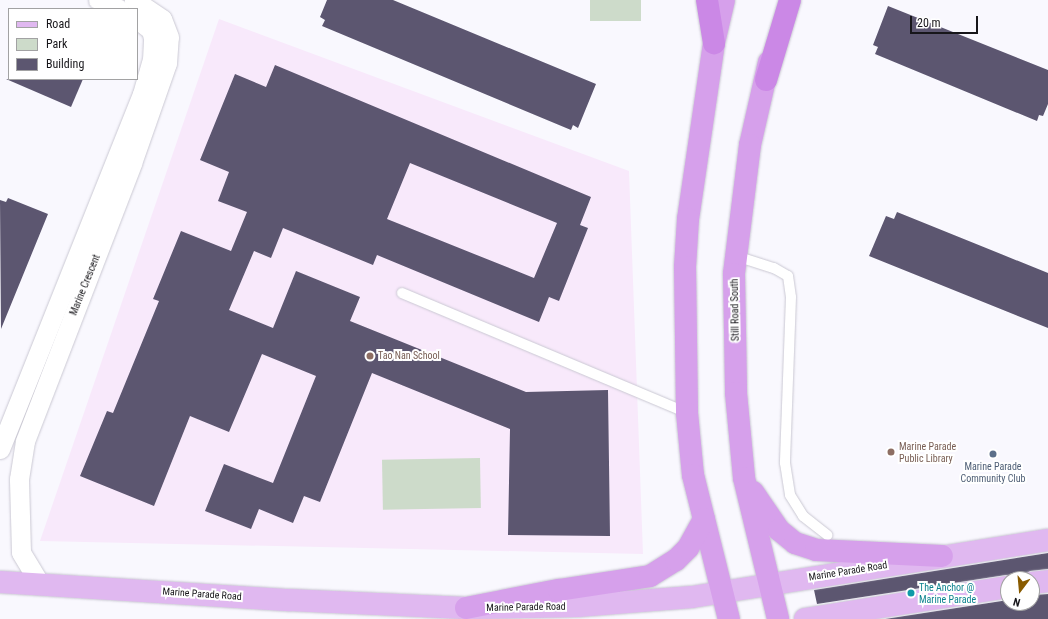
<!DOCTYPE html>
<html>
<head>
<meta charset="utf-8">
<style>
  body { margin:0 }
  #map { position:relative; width:1048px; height:619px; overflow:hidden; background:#f9f8fe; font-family:"Roboto Condensed",sans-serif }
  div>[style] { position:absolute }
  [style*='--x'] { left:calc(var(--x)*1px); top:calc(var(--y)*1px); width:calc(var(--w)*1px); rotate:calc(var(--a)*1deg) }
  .education>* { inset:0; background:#f8e9fb }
  .green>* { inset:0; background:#cddbca; transform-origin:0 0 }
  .building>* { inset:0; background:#5c5670 }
  .roads { filter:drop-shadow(0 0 1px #cac8d3) drop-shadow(0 0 1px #cac8d3) }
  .service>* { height:10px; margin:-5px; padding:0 5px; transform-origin:5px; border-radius:5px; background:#fff }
  .minor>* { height:19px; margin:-9.5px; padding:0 9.5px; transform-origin:9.5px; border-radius:9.5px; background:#fff }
  .primary>* { height:22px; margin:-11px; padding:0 11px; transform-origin:11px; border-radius:11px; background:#e0b8f0 }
  .trunk>* { height:22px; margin:-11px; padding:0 11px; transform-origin:11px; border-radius:11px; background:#d6a0eb }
  .motorway>* { height:22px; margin:-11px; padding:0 11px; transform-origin:11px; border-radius:11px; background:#cb88e6 }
  .dots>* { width:11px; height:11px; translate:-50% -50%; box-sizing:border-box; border:2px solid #fff; border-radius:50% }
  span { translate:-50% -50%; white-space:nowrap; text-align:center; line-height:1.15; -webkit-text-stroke:4px #fff; paint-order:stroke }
  .street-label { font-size:10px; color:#17161a }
  .education-label { font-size:10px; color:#785e54 }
  .left { translate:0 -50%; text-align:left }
  .service-label { font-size:10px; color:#4e5e75 }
  .culture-label { font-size:10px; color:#0d838f }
  .legend { position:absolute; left:8px; top:8px; width:130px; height:72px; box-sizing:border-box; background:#fff; border:1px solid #a2a2a3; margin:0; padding:5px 7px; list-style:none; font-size:12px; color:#17161a }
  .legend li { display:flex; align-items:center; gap:8px; height:20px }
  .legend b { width:20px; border:1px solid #a2a2a3 }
  .north { position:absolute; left:1000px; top:571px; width:40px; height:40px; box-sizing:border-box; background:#fff; border:1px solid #a2a2a3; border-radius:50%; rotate:196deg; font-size:11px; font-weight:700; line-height:16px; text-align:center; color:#17161a }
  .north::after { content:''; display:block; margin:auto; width:14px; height:18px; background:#895b00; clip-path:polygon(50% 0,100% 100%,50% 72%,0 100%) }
  .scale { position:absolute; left:910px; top:16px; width:68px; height:18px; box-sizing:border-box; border:2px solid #17161a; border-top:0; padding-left:5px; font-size:12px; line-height:14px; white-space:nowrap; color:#17161a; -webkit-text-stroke:3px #fff; paint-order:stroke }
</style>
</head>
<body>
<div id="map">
  <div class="education">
    <i style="clip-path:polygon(219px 19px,629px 171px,643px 554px,40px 541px)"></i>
  </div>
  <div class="green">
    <i style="left:590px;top:0;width:51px;height:21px"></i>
    <i style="left:480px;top:458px;width:50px;height:98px;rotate:89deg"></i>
  </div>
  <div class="building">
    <i style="clip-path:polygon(327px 0,393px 0,596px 84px,578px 128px,573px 125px,571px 130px,322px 26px,325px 20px,320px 17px)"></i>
    <i style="clip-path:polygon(888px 6px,1048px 70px,1048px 104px,1043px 116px,1039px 115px,1037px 121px,875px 54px,878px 47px,873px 45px)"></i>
    <i style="clip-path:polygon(evenodd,275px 65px,591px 197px,580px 225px,588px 228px,559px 301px,549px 297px,539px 322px,377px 255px,373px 265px,283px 228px,271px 258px,254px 251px,229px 310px,273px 328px,296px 271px,360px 297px,350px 321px,526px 392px,608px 390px,610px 536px,508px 535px,510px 429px,372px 373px,320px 502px,304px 496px,293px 523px,259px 509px,251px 529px,205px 511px,224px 464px,273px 483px,316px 376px,262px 354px,229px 432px,190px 416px,154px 506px,80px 476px,107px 411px,113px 413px,159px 301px,153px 299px,181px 231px,231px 251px,247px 212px,218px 201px,229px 172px,200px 160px,235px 74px,266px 87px,275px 65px,410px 163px,557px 223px,534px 278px,387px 219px,410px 163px)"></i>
    <i style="clip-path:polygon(6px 79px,83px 79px,71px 107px)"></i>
    <i style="clip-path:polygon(8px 198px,48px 214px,1px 329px,0 200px,6px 202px)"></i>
    <i style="clip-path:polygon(897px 212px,1048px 273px,1048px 328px,869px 256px,886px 216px,894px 219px)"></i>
    <i style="clip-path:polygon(1048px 553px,1048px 569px,1030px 571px,1020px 579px,1006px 575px,817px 604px,814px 590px)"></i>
    <i style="clip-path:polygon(1048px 594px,1048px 619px,885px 619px,1008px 600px,1008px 603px,1032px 603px,1032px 595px)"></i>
  </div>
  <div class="roads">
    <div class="service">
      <i style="--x:736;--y:256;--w:40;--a:18"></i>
      <i style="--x:774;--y:268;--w:16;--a:30"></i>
      <i style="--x:788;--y:276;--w:21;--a:82"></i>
      <i style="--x:791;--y:297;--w:166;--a:92.1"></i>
      <i style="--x:785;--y:463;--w:32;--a:81"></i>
      <i style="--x:790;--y:495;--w:25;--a:58"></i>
      <i style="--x:803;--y:516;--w:31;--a:38"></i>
      <i style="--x:402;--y:293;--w:309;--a:22.8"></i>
    </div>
    <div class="minor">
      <i style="--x:98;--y:0;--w:23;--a:23"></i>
      <i style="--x:0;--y:449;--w:382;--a:-68.2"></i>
      <i style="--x:142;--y:94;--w:35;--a:-74"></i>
      <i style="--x:152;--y:60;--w:22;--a:-87"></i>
      <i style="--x:153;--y:38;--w:8;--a:-104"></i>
      <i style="--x:151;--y:30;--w:18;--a:-142"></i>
      <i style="--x:40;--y:584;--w:37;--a:-121"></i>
      <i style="--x:21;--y:552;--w:73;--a:-91.6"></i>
      <i style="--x:19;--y:479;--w:38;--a:-81"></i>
      <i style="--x:25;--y:441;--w:298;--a:-68.9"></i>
      <i style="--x:132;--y:163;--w:106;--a:-70.7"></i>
      <i style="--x:167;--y:63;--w:26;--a:-86"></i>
      <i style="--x:169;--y:37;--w:19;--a:-111"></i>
      <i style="--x:162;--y:19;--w:34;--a:-146"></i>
    </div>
    <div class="primary">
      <i style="--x:0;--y:582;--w:290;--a:3.6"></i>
      <i style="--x:289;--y:600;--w:177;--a:2.6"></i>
      <i style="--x:466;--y:608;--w:111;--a:-1"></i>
      <i style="--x:577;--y:606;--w:115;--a:-4.5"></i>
      <i style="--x:692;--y:597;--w:361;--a:-9.1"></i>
      <i style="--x:1032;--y:583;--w:16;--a:-7"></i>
      <i style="--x:805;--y:619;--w:206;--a:-9"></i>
    </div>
    <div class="trunk">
      <i style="--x:724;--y:0;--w:44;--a:103.1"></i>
      <i style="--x:714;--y:43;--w:178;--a:98.4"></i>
      <i style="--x:688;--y:219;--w:48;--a:93.6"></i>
      <i style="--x:685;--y:267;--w:146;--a:89.2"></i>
      <i style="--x:687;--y:413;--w:62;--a:84.5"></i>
      <i style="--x:693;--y:475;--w:148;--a:76"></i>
      <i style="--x:769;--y:62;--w:85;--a:102.9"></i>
      <i style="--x:750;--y:145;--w:130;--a:97.1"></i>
      <i style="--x:734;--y:274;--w:119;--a:89"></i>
      <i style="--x:736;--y:393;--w:85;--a:84.6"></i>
      <i style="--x:744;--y:478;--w:145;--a:76.4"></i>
      <i style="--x:753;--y:492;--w:46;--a:55.6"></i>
      <i style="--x:779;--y:530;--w:21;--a:39"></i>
      <i style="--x:795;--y:543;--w:22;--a:18"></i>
      <i style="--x:816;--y:550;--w:126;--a:2.7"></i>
      <i style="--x:466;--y:608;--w:95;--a:-11"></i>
      <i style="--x:559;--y:590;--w:92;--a:-8.7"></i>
      <i style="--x:650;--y:576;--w:31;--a:-32"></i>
      <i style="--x:676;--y:560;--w:17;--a:-45"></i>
      <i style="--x:688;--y:548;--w:33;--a:-61"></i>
    </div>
    <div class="motorway">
      <i style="--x:707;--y:0;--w:44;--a:80.8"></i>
      <i style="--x:766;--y:80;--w:84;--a:-73.3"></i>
    </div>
  </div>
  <div class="dots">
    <i style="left:370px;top:356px;background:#8d6e63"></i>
    <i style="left:891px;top:452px;background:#8d6e63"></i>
    <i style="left:993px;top:454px;background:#5c6f8a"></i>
    <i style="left:911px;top:593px;background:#0f9aa8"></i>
  </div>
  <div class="street-label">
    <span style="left:85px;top:285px;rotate:-68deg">Marine Crescent</span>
    <span style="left:735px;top:310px;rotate:-91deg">Still Road South</span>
    <span style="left:848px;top:571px;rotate:-9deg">Marine Parade Road</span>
    <span style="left:202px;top:594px;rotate:4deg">Marine Parade Road</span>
    <span style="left:526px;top:607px;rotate:-1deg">Marine Parade Road</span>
  </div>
  <div class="education-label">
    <span class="left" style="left:378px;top:356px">Tao Nan School</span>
    <span class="left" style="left:899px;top:452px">Marine Parade<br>Public Library</span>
  </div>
  <div class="service-label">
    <span style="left:993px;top:472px">Marine Parade<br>Community Club</span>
  </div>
  <div class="culture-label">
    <span class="left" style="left:919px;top:593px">The Anchor @<br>Marine Parade</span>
  </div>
  <ul class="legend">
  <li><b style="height:5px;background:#e0b8f0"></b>Road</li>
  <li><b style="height:11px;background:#cddbca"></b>Park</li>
  <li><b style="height:11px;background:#5c5670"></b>Building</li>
  </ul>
  <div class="north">N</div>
  <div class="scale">20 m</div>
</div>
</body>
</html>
